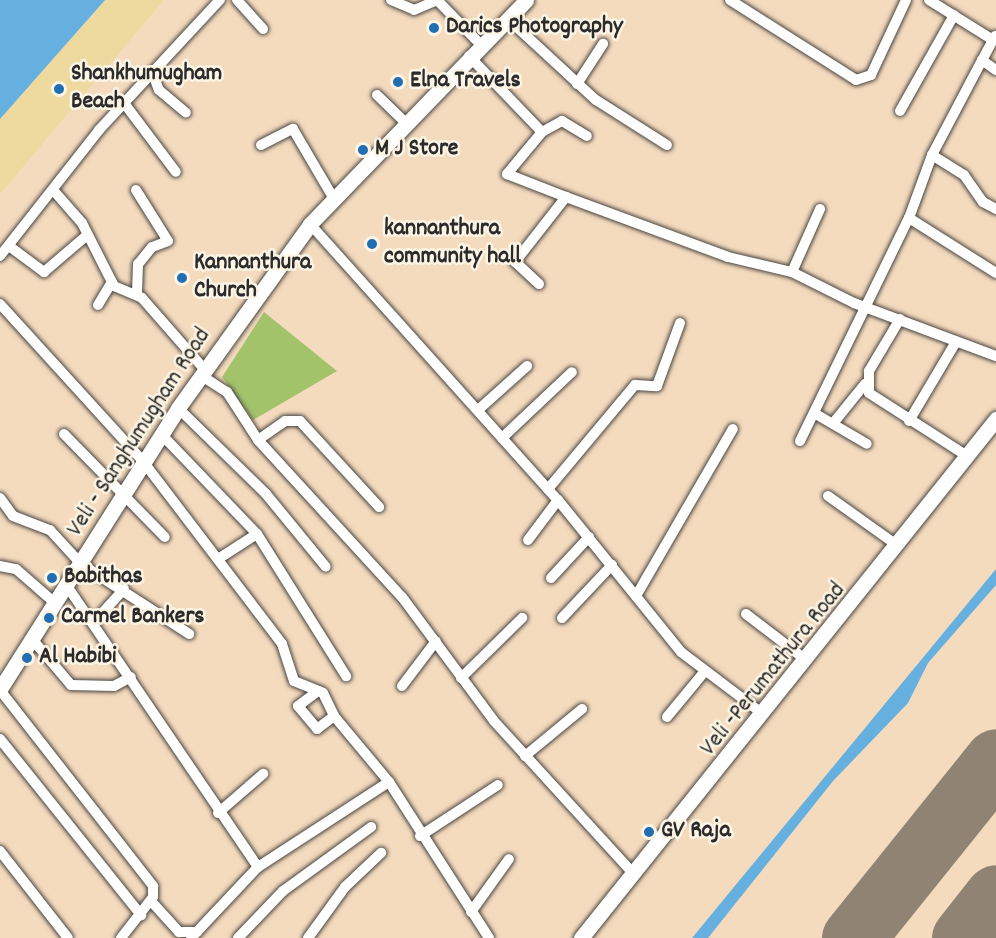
<!DOCTYPE html>
<html>
<head>
<meta charset="utf-8">
<style>
  body { margin:0 }
  #map { position:relative; width:996px; height:938px; overflow:hidden; background:#f5dbbe; font-family:Dekko,sans-serif }
  div>[style] { position:absolute }
  [style*='--x'] { left:calc(var(--x)*1px); top:calc(var(--y)*1px); width:calc(var(--w)*1px); rotate:calc(var(--a)*1deg) }
  .green>* { inset:0; background:#a3c36b }
  .sand>* { inset:0; background:#eeda9e }
  .water>* { inset:0; background:#65b0de }
  .runway>* { height:63px; margin:-31.5px; padding:0 31.5px; transform-origin:31.5px; border-radius:31.5px; background:#908374 }
  .roads { filter:drop-shadow(0 0 2px #494541) drop-shadow(0 0 2px #494541) }
  .minor>* { height:10px; margin:-5px; padding:0 5px; transform-origin:5px; border-radius:5px; background:#fff }
  .secondary>* { height:15px; margin:-7.5px; padding:0 7.5px; transform-origin:7.5px; border-radius:7.5px; background:#fff }
  .dots>* { width:16px; height:16px; translate:-50% -50%; box-sizing:border-box; border:3px solid #fcf5e5; border-radius:50% }
  span { translate:-50% -50%; white-space:nowrap; text-align:center; line-height:1.15; -webkit-text-stroke:5px #fcf5e5; paint-order:stroke }
  .poi-label { font-size:24px; color:#2b2b2b; font-weight:700 }
  .left { translate:0 -50%; text-align:left }
  .street-label { font-size:24px; color:#2b2b2b }
</style>
</head>
<body>
<div id="map">
  <div class="green">
    <i style="clip-path:polygon(264px 312px,337px 371px,253px 420px,222px 377px)"></i>
  </div>
  <div class="sand">
    <i style="clip-path:polygon(105px 0,164px 0,0 194px,0 119px)"></i>
  </div>
  <div class="water">
    <i style="clip-path:polygon(0 0,105px 0,0 119px)"></i>
    <i style="clip-path:polygon(996px 569px,996px 585px,928px 663px,908px 703px,833px 781px,708px 938px,692px 938px)"></i>
  </div>
  <div class="runway">
    <i style="--x:853;--y:938;--w:228;--a:-51.2"></i>
    <i style="--x:963;--y:938;--w:53;--a:-51.8"></i>
  </div>
  <div class="roads">
    <div class="minor">
      <i style="--x:237;--y:0;--w:39;--a:48"></i>
      <i style="--x:391;--y:0;--w:25;--a:23"></i>
      <i style="--x:414;--y:10;--w:25;--a:-23"></i>
      <i style="--x:437;--y:0;--w:63;--a:45.6"></i>
      <i style="--x:730;--y:0;--w:149;--a:32.4"></i>
      <i style="--x:856;--y:80;--w:16;--a:-18"></i>
      <i style="--x:871;--y:75;--w:83;--a:-65"></i>
      <i style="--x:929;--y:0;--w:75;--a:32"></i>
      <i style="--x:507;--y:18;--w:121;--a:42.7"></i>
      <i style="--x:596;--y:100;--w:84;--a:32.4"></i>
      <i style="--x:995;--y:36;--w:27;--a:118"></i>
      <i style="--x:982;--y:60;--w:17;--a:36"></i>
      <i style="--x:469;--y:56;--w:105;--a:46.2"></i>
      <i style="--x:542;--y:132;--w:55;--a:129.8"></i>
      <i style="--x:507;--y:174;--w:63;--a:21.3"></i>
      <i style="--x:152;--y:72;--w:19;--a:69"></i>
      <i style="--x:159;--y:90;--w:35;--a:40"></i>
      <i style="--x:577;--y:84;--w:48;--a:-57"></i>
      <i style="--x:377;--y:95;--w:40;--a:44"></i>
      <i style="--x:124;--y:103;--w:86;--a:53"></i>
      <i style="--x:900;--y:111;--w:110;--a:-60.6"></i>
      <i style="--x:542;--y:132;--w:23;--a:-29"></i>
      <i style="--x:562;--y:121;--w:29;--a:31"></i>
      <i style="--x:261;--y:145;--w:36;--a:-27"></i>
      <i style="--x:293;--y:129;--w:81;--a:59.6"></i>
      <i style="--x:932;--y:155;--w:38;--a:32"></i>
      <i style="--x:964;--y:175;--w:33;--a:55"></i>
      <i style="--x:983;--y:202;--w:15;--a:28"></i>
      <i style="--x:136;--y:190;--w:60;--a:57.9"></i>
      <i style="--x:168;--y:241;--w:17;--a:159"></i>
      <i style="--x:152;--y:247;--w:22;--a:129"></i>
      <i style="--x:138;--y:264;--w:31;--a:92"></i>
      <i style="--x:54;--y:191;--w:43;--a:48.8"></i>
      <i style="--x:82;--y:223;--w:71;--a:63.1"></i>
      <i style="--x:114;--y:286;--w:30;--a:23"></i>
      <i style="--x:142;--y:298;--w:96;--a:48.8"></i>
      <i style="--x:909;--y:218;--w:103;--a:32.3"></i>
      <i style="--x:310;--y:224;--w:371;--a:48.1"></i>
      <i style="--x:558;--y:500;--w:196;--a:51"></i>
      <i style="--x:681;--y:652;--w:98;--a:37.1"></i>
      <i style="--x:9;--y:246;--w:44;--a:36.6"></i>
      <i style="--x:44;--y:272;--w:55;--a:-40.6"></i>
      <i style="--x:0;--y:256;--w:160;--a:-51.8"></i>
      <i style="--x:99;--y:130;--w:178;--a:-47.1"></i>
      <i style="--x:792;--y:272;--w:69;--a:-66"></i>
      <i style="--x:539;--y:284;--w:33;--a:-137"></i>
      <i style="--x:515;--y:262;--w:83;--a:-51.9"></i>
      <i style="--x:566;--y:197;--w:173;--a:20.3"></i>
      <i style="--x:728;--y:257;--w:66;--a:13.2"></i>
      <i style="--x:792;--y:272;--w:69;--a:26.6"></i>
      <i style="--x:854;--y:303;--w:152;--a:20.5"></i>
      <i style="--x:0;--y:304;--w:211;--a:47.7"></i>
      <i style="--x:142;--y:460;--w:231;--a:52.7"></i>
      <i style="--x:282;--y:644;--w:39;--a:72"></i>
      <i style="--x:294;--y:681;--w:31;--a:22"></i>
      <i style="--x:323;--y:693;--w:25;--a:64"></i>
      <i style="--x:334;--y:716;--w:86;--a:50.2"></i>
      <i style="--x:98;--y:305;--w:27;--a:-59"></i>
      <i style="--x:900;--y:319;--w:61;--a:120.8"></i>
      <i style="--x:869;--y:371;--w:22;--a:90"></i>
      <i style="--x:869;--y:393;--w:117;--a:32.7"></i>
      <i style="--x:202;--y:376;--w:30;--a:33"></i>
      <i style="--x:227;--y:392;--w:57;--a:57.1"></i>
      <i style="--x:258;--y:440;--w:213;--a:47.5"></i>
      <i style="--x:402;--y:597;--w:154;--a:53.4"></i>
      <i style="--x:494;--y:721;--w:205;--a:47.6"></i>
      <i style="--x:178;--y:408;--w:123;--a:44.3"></i>
      <i style="--x:266;--y:494;--w:94;--a:50.6"></i>
      <i style="--x:478;--y:410;--w:66;--a:-41.9"></i>
      <i style="--x:814;--y:413;--w:61;--a:30.3"></i>
      <i style="--x:835;--y:421;--w:48;--a:-51"></i>
      <i style="--x:909;--y:421;--w:92;--a:-59.3"></i>
      <i style="--x:64;--y:434;--w:144;--a:45.6"></i>
      <i style="--x:163;--y:436;--w:136;--a:46.2"></i>
      <i style="--x:257;--y:534;--w:168;--a:57.9"></i>
      <i style="--x:502;--y:438;--w:96;--a:-43.3"></i>
      <i style="--x:258;--y:440;--w:33;--a:-35"></i>
      <i style="--x:285;--y:421;--w:15;--a:0"></i>
      <i style="--x:300;--y:421;--w:117;--a:47.4"></i>
      <i style="--x:800;--y:441;--w:248;--a:-64"></i>
      <i style="--x:909;--y:218;--w:67;--a:-69.9"></i>
      <i style="--x:932;--y:155;--w:107;--a:-62.2"></i>
      <i style="--x:548;--y:489;--w:136;--a:-50.1"></i>
      <i style="--x:635;--y:385;--w:22;--a:3"></i>
      <i style="--x:657;--y:386;--w:67;--a:-69.9"></i>
      <i style="--x:828;--y:496;--w:81;--a:35.5"></i>
      <i style="--x:0;--y:498;--w:22;--a:54"></i>
      <i style="--x:13;--y:516;--w:40;--a:21"></i>
      <i style="--x:50;--y:530;--w:46;--a:47.6"></i>
      <i style="--x:81;--y:564;--w:129;--a:32.9"></i>
      <i style="--x:528;--y:540;--w:50;--a:-53.1"></i>
      <i style="--x:218;--y:559;--w:46;--a:-32.7"></i>
      <i style="--x:0;--y:566;--w:16;--a:11"></i>
      <i style="--x:16;--y:569;--w:52;--a:41.1"></i>
      <i style="--x:551;--y:578;--w:56;--a:-47.2"></i>
      <i style="--x:67;--y:586;--w:340;--a:55.8"></i>
      <i style="--x:636;--y:596;--w:193;--a:-59.9"></i>
      <i style="--x:746;--y:614;--w:69;--a:37.4"></i>
      <i style="--x:562;--y:618;--w:73;--a:-46.7"></i>
      <i style="--x:93;--y:623;--w:46;--a:-47.6"></i>
      <i style="--x:32;--y:639;--w:60;--a:49.7"></i>
      <i style="--x:71;--y:685;--w:43;--a:1.3"></i>
      <i style="--x:114;--y:686;--w:19;--a:-28"></i>
      <i style="--x:461;--y:678;--w:86;--a:-44.5"></i>
      <i style="--x:402;--y:686;--w:56;--a:-52.9"></i>
      <i style="--x:0;--y:690;--w:249;--a:52"></i>
      <i style="--x:153;--y:886;--w:11;--a:90"></i>
      <i style="--x:153;--y:897;--w:52;--a:128"></i>
      <i style="--x:318;--y:691;--w:25;--a:143"></i>
      <i style="--x:298;--y:706;--w:30;--a:50"></i>
      <i style="--x:317;--y:729;--w:21;--a:-37"></i>
      <i style="--x:667;--y:717;--w:60;--a:-50.4"></i>
      <i style="--x:0;--y:739;--w:226;--a:51.3"></i>
      <i style="--x:525;--y:756;--w:74;--a:-39.5"></i>
      <i style="--x:218;--y:813;--w:60;--a:-40.9"></i>
      <i style="--x:420;--y:836;--w:93;--a:-33.2"></i>
      <i style="--x:0;--y:851;--w:110;--a:52"></i>
      <i style="--x:151;--y:901;--w:42;--a:47.9"></i>
      <i style="--x:179;--y:932;--w:18;--a:0"></i>
      <i style="--x:471;--y:912;--w:65;--a:-54.4"></i>
      <i style="--x:191;--y:938;--w:98;--a:-46.7"></i>
      <i style="--x:258;--y:867;--w:156;--a:-33"></i>
      <i style="--x:389;--y:782;--w:185;--a:57.3"></i>
      <i style="--x:238;--y:938;--w:65;--a:-46.2"></i>
      <i style="--x:283;--y:891;--w:109;--a:-36"></i>
      <i style="--x:308;--y:938;--w:63;--a:-54"></i>
      <i style="--x:345;--y:887;--w:50;--a:-43.4"></i>
    </div>
    <div class="secondary">
      <i style="--x:0;--y:689;--w:333;--a:-57.6"></i>
      <i style="--x:178;--y:408;--w:226;--a:-54.3"></i>
      <i style="--x:310;--y:224;--w:311;--a:-46"></i>
      <i style="--x:581;--y:938;--w:665;--a:-51.35"></i>
    </div>
  </div>
  <div class="dots">
    <i style="left:434px;top:28px;background:#1f6fb2"></i>
    <i style="left:398px;top:82px;background:#1f6fb2"></i>
    <i style="left:59px;top:89px;background:#1f6fb2"></i>
    <i style="left:363px;top:150px;background:#1f6fb2"></i>
    <i style="left:372px;top:244px;background:#1f6fb2"></i>
    <i style="left:182px;top:278px;background:#1f6fb2"></i>
    <i style="left:52px;top:578px;background:#1f6fb2"></i>
    <i style="left:49px;top:618px;background:#1f6fb2"></i>
    <i style="left:27px;top:658px;background:#1f6fb2"></i>
    <i style="left:649px;top:832px;background:#1f6fb2"></i>
  </div>
  <div class="poi-label">
    <span class="left" style="left:446px;top:28px">Darics Photography</span>
    <span class="left" style="left:71px;top:89px">Shankhumugham<br>Beach</span>
    <span class="left" style="left:410px;top:82px">Elna Travels</span>
    <span class="left" style="left:375px;top:150px">M J Store</span>
    <span class="left" style="left:384px;top:244px">kannanthura<br>community hall</span>
    <span class="left" style="left:194px;top:278px">Kannanthura<br>Church</span>
    <span class="left" style="left:64px;top:578px">Babithas</span>
    <span class="left" style="left:61px;top:618px">Carmel Bankers</span>
    <span class="left" style="left:39px;top:658px">Al Habibi</span>
    <span class="left" style="left:661px;top:832px">GV Raja</span>
  </div>
  <div class="street-label">
    <span style="left:140px;top:433px;rotate:-57deg">Veli - Sanghumugham Road</span>
    <span style="left:774px;top:670px;rotate:-51deg">Veli -Perumathura Road</span>
  </div>
</div>
</body>
</html>
